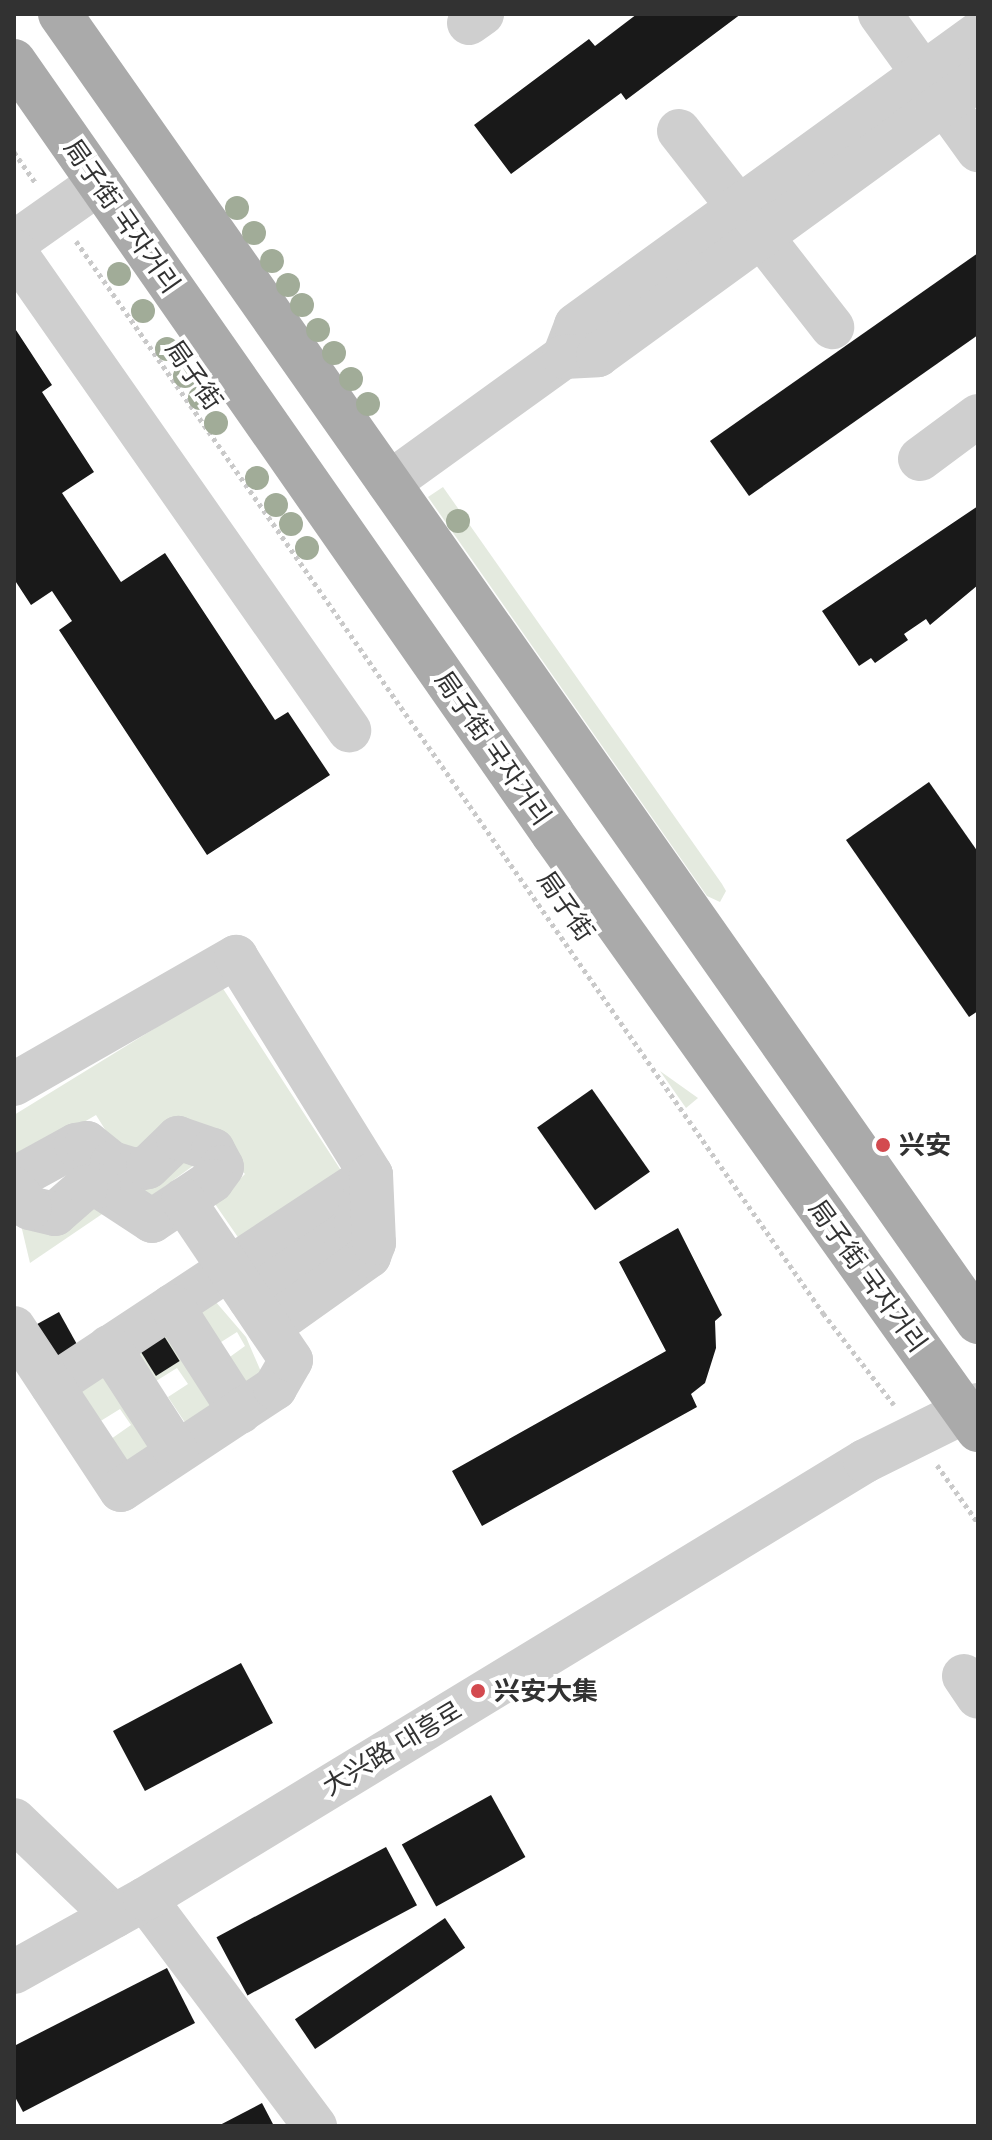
<!DOCTYPE html>
<html>
<head>
<meta charset="utf-8">
<style>
  body { margin:0 }
  #map { position:relative; width:992px; height:2140px; overflow:hidden; background:#fff; font-family:Quicksand,"Noto Sans SC","Noto Sans KR",sans-serif }
  div>[style] { position:absolute }
  [style*='--x'] { left:calc(var(--x)*1px); top:calc(var(--y)*1px); width:calc(var(--w)*1px); rotate:calc(var(--a)*1deg) }
  .green>* { inset:0; background:#e4eadf }
  .building>* { inset:0; background:#191919; transform-origin:0 0 }
  .path>* { height:5px; margin-top:-2.5px; transform-origin:0; background:repeating-linear-gradient(90deg,#c9c9c9 0 4px,transparent 0 8px) }
  .minor>* { height:44px; margin:-22px; padding:0 22px; transform-origin:22px; border-radius:22px; background:#cfcfcf }
  .major>* { height:44px; margin:-22px; padding:0 22px; transform-origin:22px; border-radius:22px; background:#aaa }
  .trees>* { width:24px; height:24px; margin:-12px; border-radius:50%; background:#a1ac98 }
  .dots>* { width:22px; height:22px; translate:-50% -50%; box-sizing:border-box; border:4px solid #fff; border-radius:50% }
  span { translate:-50% -50%; white-space:nowrap; text-align:center; line-height:1.15; -webkit-text-stroke:8px #fff; paint-order:stroke }
  .street-label { font-size:26px; color:#323232 }
  .poi-label { font-size:26px; color:#323232; font-weight:700 }
  .left { translate:0 -50%; text-align:left }
  .frame { position:absolute; inset:0; border:16px solid #323232; pointer-events:none }
</style>
</head>
<body>
<div id="map">
  <div class="green">
    <i style="clip-path:polygon(443px 487px,722px 884px,726px 891px,720px 902px,707px 896px,428px 497px)"></i>
    <i style="clip-path:polygon(222px 987px,342px 1172px,244px 1246px,215px 1204px,245px 1174px,204px 1131px,139px 1155px,111px 1139px,96px 1115px,14px 1163px,14px 1115px)"></i>
    <i style="clip-path:polygon(660px 1071px,698px 1098px,686px 1108px)"></i>
    <i style="clip-path:polygon(169px 1157px,201px 1160px,142px 1203px,137px 1182px)"></i>
    <i style="clip-path:polygon(86px 1203px,111px 1208px,30px 1263px,21px 1225px)"></i>
    <i style="clip-path:polygon(209px 1294px,246px 1337px,265px 1381px,249px 1392px,227px 1359px,245px 1346px,237px 1332px,218px 1344px,193px 1306px)"></i>
    <i style="clip-path:polygon(160px 1325px,218px 1412px,190px 1430px,168px 1397px,188px 1384px,177px 1368px,156px 1381px,132px 1344px)"></i>
    <i style="clip-path:polygon(103px 1367px,161px 1454px,133px 1472px,111px 1439px,131px 1425px,120px 1409px,99px 1422px,75px 1386px)"></i>
  </div>
  <div class="building">
    <i style="clip-path:polygon(637px 14px,741px 14px,626px 100px,621px 93px,511px 174px,474px 125px,589px 39px,595px 46px)"></i>
    <i style="clip-path:polygon(978px 253px,978px 335px,749px 496px,710px 441px)"></i>
    <i style="clip-path:polygon(14px 327px,52px 385px,42px 392px,94px 472px,62px 493px,121px 582px,165px 553px,275px 720px,288px 712px,330px 775px,207px 855px,59px 630px,72px 621px,52px 591px,31px 605px,14px 579px)"></i>
    <i style="clip-path:polygon(978px 506px,978px 585px,930px 625px,926px 619px,904px 634px,908px 640px,875px 663px,871px 658px,859px 666px,822px 611px)"></i>
    <i style="clip-path:polygon(929px 782px,978px 852px,978px 1011px,969px 1017px,846px 840px)"></i>
    <i style="left:592px;top:1089px;width:101px;height:67px;rotate:55deg"></i>
    <i style="clip-path:polygon(678px 1228px,722px 1315px,715px 1321px,716px 1348px,705px 1383px,691px 1394px,697px 1407px,482px 1526px,452px 1471px,666px 1351px,619px 1262px)"></i>
    <i style="left:59px;top:1312px;width:43px;height:29px;rotate:61deg"></i>
    <i style="left:159px;top:1328px;width:39px;height:28px;rotate:58deg"></i>
    <i style="left:241px;top:1663px;width:68px;height:145px;rotate:62deg"></i>
    <i style="left:491px;top:1795px;width:71px;height:102px;rotate:61deg"></i>
    <i style="left:386px;top:1847px;width:66px;height:192px;rotate:62deg"></i>
    <i style="left:445px;top:1918px;width:36px;height:181px;rotate:56deg"></i>
    <i style="clip-path:polygon(167px 1968px,195px 2023px,23px 2112px,14px 2095px,14px 2046px)"></i>
    <i style="clip-path:polygon(262px 2103px,274px 2126px,218px 2126px)"></i>
  </div>
  <div class="path">
    <i style="--x:14;--y:152;--w:39;--a:55"></i>
    <i style="--x:76;--y:241;--w:1307;--a:55.13"></i>
    <i style="--x:823;--y:1313;--w:116;--a:52.3"></i>
    <i style="--x:937;--y:1465;--w:71;--a:54.7"></i>
  </div>
  <div class="minor">
    <i style="--x:880;--y:14;--w:168;--a:54.2"></i>
    <i style="--x:469;--y:23;--w:16;--a:-35"></i>
    <i style="--x:679;--y:131;--w:249;--a:52"></i>
    <i style="--x:14;--y:243;--w:104;--a:-35.2"></i>
    <i style="--x:14;--y:251;--w:585;--a:55.03"></i>
    <i style="--x:564;--y:357;--w:34;--a:-69"></i>
    <i style="--x:576;--y:325;--w:496;--a:-35.9"></i>
    <i style="--x:920;--y:459;--w:72;--a:-36.6"></i>
    <i style="--x:389;--y:483;--w:216;--a:-35.8"></i>
    <i style="--x:564;--y:357;--w:34;--a:-3"></i>
    <i style="--x:598;--y:355;--w:470;--a:-36"></i>
    <i style="--x:14;--y:1084;--w:256;--a:-29.8"></i>
    <i style="--x:236;--y:957;--w:256;--a:58.2"></i>
    <i style="--x:371;--y:1175;--w:382;--a:146.6"></i>
    <i style="--x:14;--y:1179;--w:71;--a:-28.7"></i>
    <i style="--x:76;--y:1145;--w:11;--a:-10"></i>
    <i style="--x:87;--y:1143;--w:32;--a:39"></i>
    <i style="--x:112;--y:1163;--w:24;--a:17"></i>
    <i style="--x:135;--y:1170;--w:13;--a:-13"></i>
    <i style="--x:148;--y:1167;--w:42;--a:-44"></i>
    <i style="--x:178;--y:1138;--w:37;--a:19"></i>
    <i style="--x:213;--y:1150;--w:19;--a:62"></i>
    <i style="--x:222;--y:1167;--w:17;--a:126"></i>
    <i style="--x:212;--y:1181;--w:72;--a:146.3"></i>
    <i style="--x:152;--y:1221;--w:64;--a:-146.6"></i>
    <i style="--x:99;--y:1186;--w:13;--a:176"></i>
    <i style="--x:86;--y:1187;--w:41;--a:138.9"></i>
    <i style="--x:55;--y:1214;--w:26;--a:-167"></i>
    <i style="--x:30;--y:1208;--w:25;--a:-130"></i>
    <i style="--x:250;--y:1299;--w:115;--a:-34.4"></i>
    <i style="--x:345;--y:1234;--w:16;--a:-45"></i>
    <i style="--x:356;--y:1223;--w:40;--a:-72"></i>
    <i style="--x:172;--y:1306;--w:126;--a:57.3"></i>
    <i style="--x:269;--y:1327;--w:123;--a:-35.4"></i>
    <i style="--x:369;--y:1256;--w:14;--a:-69"></i>
    <i style="--x:374;--y:1243;--w:68;--a:-92.5"></i>
    <i style="--x:14;--y:1328;--w:194;--a:56.6"></i>
    <i style="--x:121;--y:1490;--w:185;--a:-33.5"></i>
    <i style="--x:275;--y:1388;--w:32;--a:-60"></i>
    <i style="--x:291;--y:1360;--w:193;--a:-124"></i>
    <i style="--x:109;--y:1347;--w:125;--a:57.1"></i>
    <i style="--x:964;--y:1676;--w:25;--a:56"></i>
    <i style="--x:14;--y:1820;--w:139;--a:43.8"></i>
    <i style="--x:145;--y:1899;--w:284;--a:53.2"></i>
    <i style="--x:14;--y:1972;--w:150;--a:-29.1"></i>
    <i style="--x:145;--y:1899;--w:843;--a:-31.31"></i>
    <i style="--x:865;--y:1461;--w:126;--a:-26.4"></i>
  </div>
  <div class="major">
    <i style="--x:60;--y:14;--w:1598;--a:54.94"></i>
    <i style="--x:14;--y:61;--w:942;--a:55.11"></i>
    <i style="--x:553;--y:834;--w:732;--a:54.51"></i>
  </div>
  <div class="trees">
    <i style="left:237px;top:208px"></i>
    <i style="left:254px;top:233px"></i>
    <i style="left:272px;top:261px"></i>
    <i style="left:119px;top:274px"></i>
    <i style="left:288px;top:285px"></i>
    <i style="left:302px;top:305px"></i>
    <i style="left:143px;top:311px"></i>
    <i style="left:318px;top:330px"></i>
    <i style="left:167px;top:349px"></i>
    <i style="left:334px;top:353px"></i>
    <i style="left:185px;top:376px"></i>
    <i style="left:351px;top:379px"></i>
    <i style="left:200px;top:398px"></i>
    <i style="left:368px;top:404px"></i>
    <i style="left:216px;top:423px"></i>
    <i style="left:257px;top:478px"></i>
    <i style="left:276px;top:505px"></i>
    <i style="left:458px;top:521px"></i>
    <i style="left:291px;top:524px"></i>
    <i style="left:307px;top:548px"></i>
  </div>
  <div class="dots">
    <i style="left:883px;top:1145px;background:#d34a4f"></i>
    <i style="left:478px;top:1691px;background:#d34a4f"></i>
  </div>
  <div class="street-label">
    <span style="left:122px;top:216px;rotate:55deg">局子街 국자거리</span>
    <span style="left:194px;top:375px;rotate:55deg">局子街</span>
    <span style="left:493px;top:748px;rotate:55deg">局子街 국자거리</span>
    <span style="left:566px;top:906px;rotate:55deg">局子街</span>
    <span style="left:868px;top:1276px;rotate:54deg">局子街 국자거리</span>
    <span style="left:392px;top:1748px;rotate:-31deg">大兴路 대흥로</span>
  </div>
  <div class="poi-label">
    <span class="left" style="left:899px;top:1145px">兴安</span>
    <span class="left" style="left:494px;top:1691px">兴安大集</span>
  </div>
  <div class="frame"></div>
</div>
</body>
</html>
